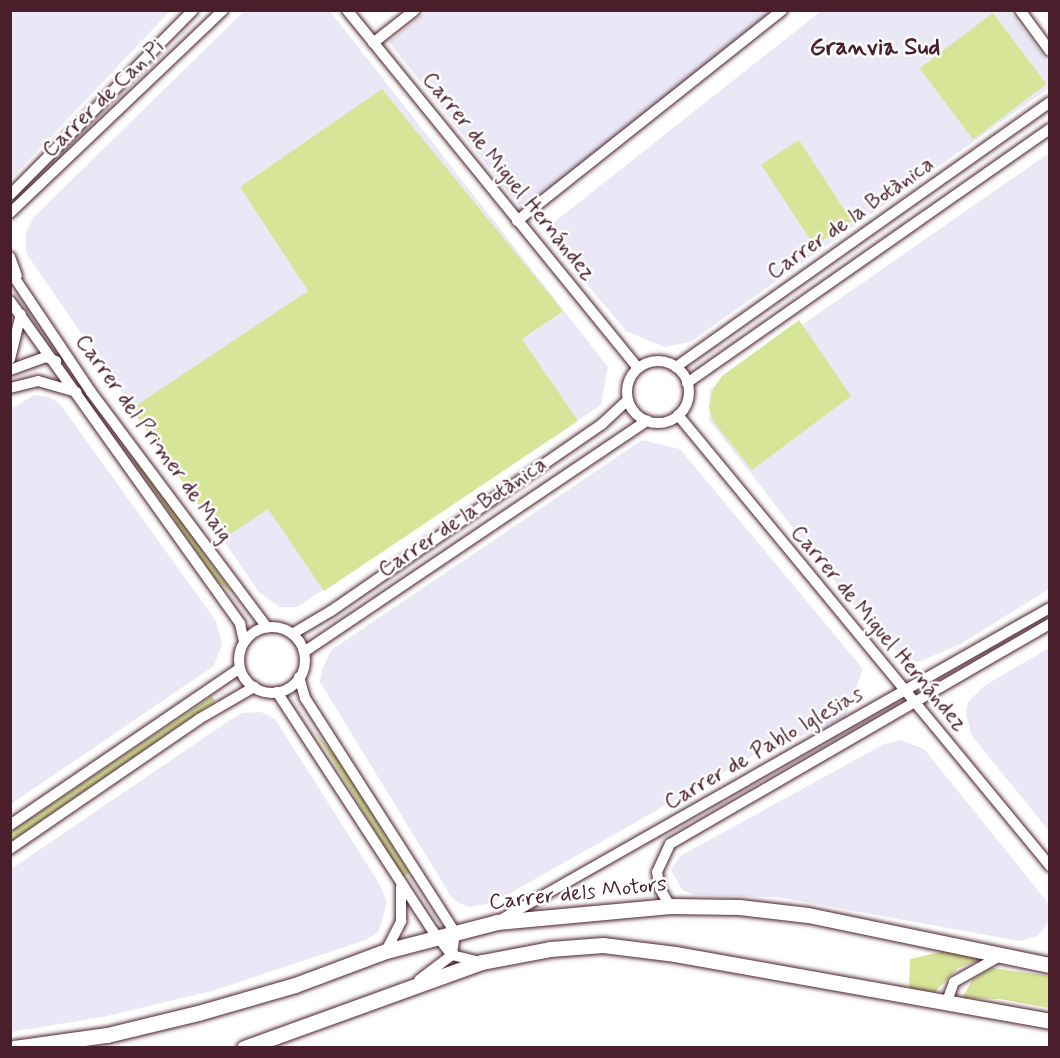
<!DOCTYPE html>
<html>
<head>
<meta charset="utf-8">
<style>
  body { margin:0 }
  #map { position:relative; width:1060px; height:1058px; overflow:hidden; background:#fff; font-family:Mynerve,sans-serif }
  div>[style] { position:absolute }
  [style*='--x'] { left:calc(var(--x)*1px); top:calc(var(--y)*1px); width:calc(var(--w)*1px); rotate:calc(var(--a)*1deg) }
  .built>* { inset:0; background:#eae8f7 }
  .green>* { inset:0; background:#d7e598; transform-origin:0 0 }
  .roads { filter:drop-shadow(0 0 2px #4a1f2b) drop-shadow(0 0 2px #4a1f2b) }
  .street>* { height:10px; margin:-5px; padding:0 5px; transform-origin:5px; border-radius:5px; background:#fff }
  .street>.ring { margin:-5px; padding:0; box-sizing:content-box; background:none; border:10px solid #fff; border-radius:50% }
  .secondary>* { height:15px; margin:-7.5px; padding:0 7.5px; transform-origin:7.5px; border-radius:7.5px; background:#fff }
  span { translate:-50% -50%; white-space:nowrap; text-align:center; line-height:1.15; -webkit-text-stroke:5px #fff; paint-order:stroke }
  .street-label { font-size:22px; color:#4a1f2b }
  .neighbourhood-label { font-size:24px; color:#4a1f2b; font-weight:700 }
  .frame { position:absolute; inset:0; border:12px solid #4a1f2b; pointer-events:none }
</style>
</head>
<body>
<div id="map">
  <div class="built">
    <i style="clip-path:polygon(11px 11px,170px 11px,11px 179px)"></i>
    <i style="clip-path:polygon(244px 11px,330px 11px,608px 367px,601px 405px,297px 607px,279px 607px,259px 592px,26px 253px,26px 232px,34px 217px)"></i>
    <i style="clip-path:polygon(427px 11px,785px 11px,526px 214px,389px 42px)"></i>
    <i style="clip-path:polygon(821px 11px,1009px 11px,1049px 63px,1049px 88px,690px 342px,664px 347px,626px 331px,543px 231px)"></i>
    <i style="clip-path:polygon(1049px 153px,1049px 589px,959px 645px,918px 662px,899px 654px,850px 601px,709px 420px,710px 389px)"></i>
    <i style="clip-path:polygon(34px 395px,50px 397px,60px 404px,216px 621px,222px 644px,214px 666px,11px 804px,11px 409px)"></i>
    <i style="clip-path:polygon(642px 440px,680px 449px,863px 669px,845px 718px,758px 753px,493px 903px,469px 907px,459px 903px,452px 898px,320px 682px,322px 670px,331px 650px)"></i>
    <i style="clip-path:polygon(1049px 648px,1049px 831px,972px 736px,966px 714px,968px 702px,984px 686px)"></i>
    <i style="clip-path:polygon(261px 712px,275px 719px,379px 883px,387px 902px,379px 931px,366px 940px,212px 991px,103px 1017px,11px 1032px,11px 869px,230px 720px,242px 713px)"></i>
    <i style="clip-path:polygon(900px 740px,924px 749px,1049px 904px,1049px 922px,1038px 936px,1020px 941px,777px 897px,695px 895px,682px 890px,671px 870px,680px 856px,884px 744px)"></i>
  </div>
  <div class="green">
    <i style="left:993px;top:13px;width:89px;height:92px;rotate:53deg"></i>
    <i style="clip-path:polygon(382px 89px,563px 311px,522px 339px,578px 421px,324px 591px,268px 509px,223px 539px,131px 409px,308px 291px,240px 187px)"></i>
    <i style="left:799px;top:140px;width:97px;height:45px;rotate:57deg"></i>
    <i style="clip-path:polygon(799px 320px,851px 396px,752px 470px,713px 421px,709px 408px,712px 391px,722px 376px)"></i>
    <i style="clip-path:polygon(132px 459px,147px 471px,232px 593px,216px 580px)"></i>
    <i style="clip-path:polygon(212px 696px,215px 701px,11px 841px,11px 832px)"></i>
    <i style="clip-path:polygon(315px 732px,335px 755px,409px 873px,403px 877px)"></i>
    <i style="clip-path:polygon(945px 951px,982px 959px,958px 968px,935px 992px,909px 988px,910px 959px)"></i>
    <i style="clip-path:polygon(992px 968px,1049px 976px,1049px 1008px,1000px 999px,962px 998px,973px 979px)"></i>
  </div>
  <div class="roads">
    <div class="street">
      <i style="--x:347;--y:10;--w:461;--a:50.9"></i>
      <i style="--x:1020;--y:10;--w:51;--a:53.8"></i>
      <i style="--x:373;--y:43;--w:53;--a:-38.2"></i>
      <i style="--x:10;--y:195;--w:260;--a:-45.3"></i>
      <i style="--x:10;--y:213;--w:294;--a:-43.6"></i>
      <i style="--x:517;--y:221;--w:339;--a:-38.5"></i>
      <i style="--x:10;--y:257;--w:20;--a:70"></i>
      <i style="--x:10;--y:271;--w:146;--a:56.2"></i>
      <i style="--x:91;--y:392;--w:294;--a:53.2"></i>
      <i style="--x:10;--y:301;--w:397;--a:54.5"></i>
      <i style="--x:240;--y:624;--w:18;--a:77"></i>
      <i style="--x:10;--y:359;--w:46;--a:-76.3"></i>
      <i class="ring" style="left:627px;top:361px;width:52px;height:52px"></i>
      <i style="--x:676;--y:367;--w:458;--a:-35.3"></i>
      <i style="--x:10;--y:370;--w:38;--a:-20"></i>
      <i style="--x:46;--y:357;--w:11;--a:22"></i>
      <i style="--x:687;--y:383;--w:443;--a:-35"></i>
      <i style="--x:10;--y:388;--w:29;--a:-14"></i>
      <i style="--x:38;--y:381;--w:40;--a:16"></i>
      <i style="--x:678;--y:415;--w:585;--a:50.48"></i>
      <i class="ring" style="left:239px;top:627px;width:56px;height:56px"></i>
      <i style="--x:292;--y:634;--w:45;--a:-30.5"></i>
      <i style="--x:331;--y:611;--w:329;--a:-34.6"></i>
      <i style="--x:602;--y:424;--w:35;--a:-43"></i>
      <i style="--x:304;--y:652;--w:414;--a:-34"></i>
      <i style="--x:299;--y:677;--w:22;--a:74"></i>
      <i style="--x:305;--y:698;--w:279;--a:57.4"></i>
      <i style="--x:455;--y:933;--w:22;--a:98"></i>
      <i style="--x:452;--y:955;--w:41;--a:142.9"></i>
      <i style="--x:277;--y:692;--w:285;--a:56.9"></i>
      <i style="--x:433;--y:931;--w:31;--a:52"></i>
      <i style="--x:452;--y:955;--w:29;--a:14"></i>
      <i style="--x:10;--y:825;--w:278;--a:-34.3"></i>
      <i style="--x:10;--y:849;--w:229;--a:-34.5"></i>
      <i style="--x:199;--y:719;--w:64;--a:-30.2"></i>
      <i style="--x:670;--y:906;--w:20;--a:-120"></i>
      <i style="--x:660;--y:889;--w:17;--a:-100"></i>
      <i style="--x:657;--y:872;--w:31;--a:-65"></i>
      <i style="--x:670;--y:844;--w:439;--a:-30.1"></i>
      <i style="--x:502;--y:919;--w:630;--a:-29.58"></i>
      <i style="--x:386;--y:951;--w:34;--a:-63"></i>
      <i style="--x:401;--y:921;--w:34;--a:-90"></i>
      <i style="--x:946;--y:1004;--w:23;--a:-70"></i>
      <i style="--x:954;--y:982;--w:55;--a:-29.4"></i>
    </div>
    <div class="secondary">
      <i style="--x:14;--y:1048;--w:94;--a:-8"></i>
      <i style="--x:107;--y:1035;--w:94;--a:-13.6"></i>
      <i style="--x:198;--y:1013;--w:101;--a:-16.1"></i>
      <i style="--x:295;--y:985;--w:97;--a:-20.5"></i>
      <i style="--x:386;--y:951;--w:115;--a:-14.6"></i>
      <i style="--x:497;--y:922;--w:174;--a:-5.3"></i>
      <i style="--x:670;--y:906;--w:69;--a:0.8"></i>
      <i style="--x:739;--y:907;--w:69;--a:6.6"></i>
      <i style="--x:808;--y:915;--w:247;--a:11.7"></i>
      <i style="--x:244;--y:1048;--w:253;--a:-19.9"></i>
      <i style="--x:482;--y:962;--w:69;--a:-10.8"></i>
      <i style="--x:550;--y:949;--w:53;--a:-4.3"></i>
      <i style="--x:603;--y:945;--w:73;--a:7.1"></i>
      <i style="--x:675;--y:954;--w:381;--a:10.1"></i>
    </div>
  </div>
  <div class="street-label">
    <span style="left:104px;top:99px;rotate:-44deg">Carrer de Can Pi</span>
    <span style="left:508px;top:177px;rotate:51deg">Carrer de Miguel Hernández</span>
    <span style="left:851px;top:219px;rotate:-35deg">Carrer de la Botànica</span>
    <span style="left:153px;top:439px;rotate:54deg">Carrer del Primer de Maig</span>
    <span style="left:463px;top:518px;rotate:-34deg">Carrer de la Botànica</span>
    <span style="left:878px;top:629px;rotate:50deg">Carrer de Miguel Hernández</span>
    <span style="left:764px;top:749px;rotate:-30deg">Carrer de Pablo Iglesias</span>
    <span style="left:578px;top:894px;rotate:-6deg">Carrer dels Motors</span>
  </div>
  <div class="neighbourhood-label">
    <span style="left:875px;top:48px">Granvia Sud</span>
  </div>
  <div class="frame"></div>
</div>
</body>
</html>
